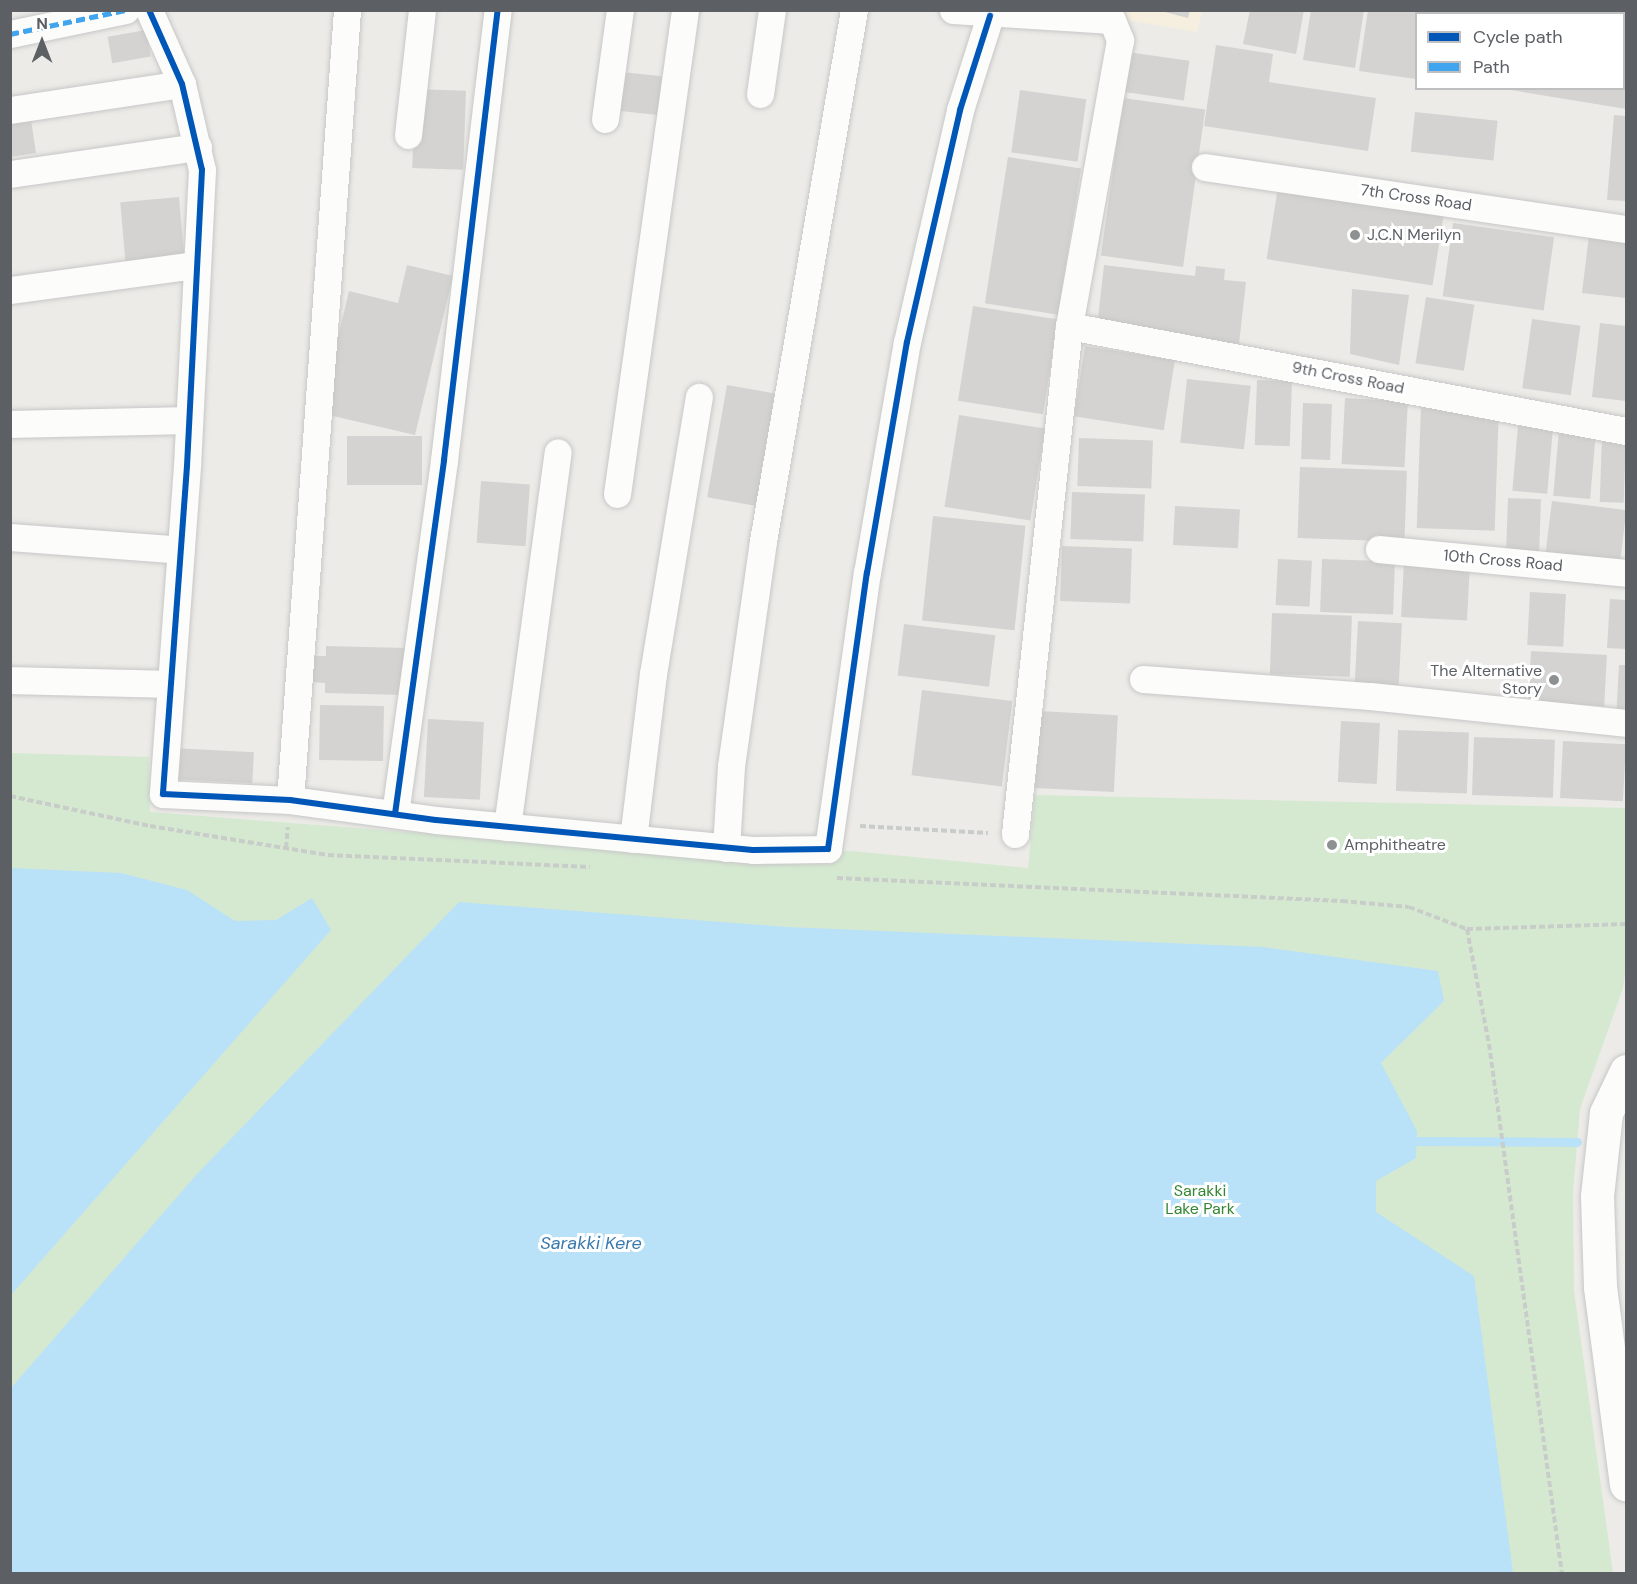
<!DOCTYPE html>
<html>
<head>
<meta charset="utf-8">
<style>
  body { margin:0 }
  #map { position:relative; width:1637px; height:1584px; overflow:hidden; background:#ecebe7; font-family:"DM Sans",sans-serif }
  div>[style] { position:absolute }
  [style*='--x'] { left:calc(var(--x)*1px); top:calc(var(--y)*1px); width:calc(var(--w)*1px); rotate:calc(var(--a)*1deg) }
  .commercial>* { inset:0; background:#f6efdf }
  .green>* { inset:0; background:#d5e9d1 }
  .water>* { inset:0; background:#b9e1f8 }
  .stream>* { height:9px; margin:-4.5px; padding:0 4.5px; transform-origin:4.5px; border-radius:4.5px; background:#b9e1f8 }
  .building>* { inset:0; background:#d4d3d1; transform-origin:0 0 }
  .path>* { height:4px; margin-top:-2px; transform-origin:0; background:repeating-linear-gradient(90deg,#c8cdc9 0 6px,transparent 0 9px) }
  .roads { filter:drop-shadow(0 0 2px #c7c7c8) drop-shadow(0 0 2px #c7c7c8) }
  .minor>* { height:27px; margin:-13.5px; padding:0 13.5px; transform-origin:13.5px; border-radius:13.5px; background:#fcfcfb }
  .secondary>* { height:33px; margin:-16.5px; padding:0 16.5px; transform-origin:16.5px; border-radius:16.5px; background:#fcfcfb }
  .quiet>* { height:4.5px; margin-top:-2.25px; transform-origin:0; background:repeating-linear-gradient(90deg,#40a5ee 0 9px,transparent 0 13.5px) }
  .cycleway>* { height:6px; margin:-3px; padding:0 3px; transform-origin:3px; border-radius:3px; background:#0057b8 }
  .dots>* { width:16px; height:16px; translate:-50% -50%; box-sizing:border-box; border:3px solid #fff; border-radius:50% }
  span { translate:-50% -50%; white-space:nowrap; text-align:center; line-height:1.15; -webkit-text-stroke:6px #fff; paint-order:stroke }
  .street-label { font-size:16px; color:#5c6065 }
  .poi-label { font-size:16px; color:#5c6065 }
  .left { translate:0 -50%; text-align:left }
  .right { translate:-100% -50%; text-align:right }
  .park-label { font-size:16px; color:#338631 }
  .water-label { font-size:18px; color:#3979ad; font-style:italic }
  .frame { position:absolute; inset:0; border:12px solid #5c6065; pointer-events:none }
  .legend { position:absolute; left:1415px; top:12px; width:210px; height:78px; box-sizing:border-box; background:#fff; border:2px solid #bebfc1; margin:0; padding:8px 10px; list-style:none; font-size:18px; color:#5c6065 }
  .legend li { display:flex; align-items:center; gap:12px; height:30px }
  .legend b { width:30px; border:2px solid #bebfc1 }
  .north { position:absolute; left:12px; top:12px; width:60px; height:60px; -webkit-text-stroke:4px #fff; paint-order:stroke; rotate:0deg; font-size:16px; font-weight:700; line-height:24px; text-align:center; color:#5c6065 }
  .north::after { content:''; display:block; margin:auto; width:21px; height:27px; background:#5c6065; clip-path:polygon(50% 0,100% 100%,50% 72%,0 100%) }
</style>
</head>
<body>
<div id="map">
  <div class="commercial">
    <i style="clip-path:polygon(1075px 11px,1202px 11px,1197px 32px)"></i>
  </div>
  <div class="green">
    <i style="clip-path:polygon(11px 753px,149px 757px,150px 812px,716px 856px,851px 851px,1028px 868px,1035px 795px,1626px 808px,1626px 965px,1623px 988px,1580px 1109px,1573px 1193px,1574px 1291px,1613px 1573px,11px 1574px)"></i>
  </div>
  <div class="water">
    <i style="clip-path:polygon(11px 868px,121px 873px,187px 890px,235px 921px,276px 920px,312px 898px,331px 930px,11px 1295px)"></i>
    <i style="clip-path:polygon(459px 902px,787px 927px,1263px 947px,1438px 971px,1444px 1001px,1381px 1063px,1417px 1131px,1416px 1158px,1376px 1181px,1376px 1212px,1474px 1276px,1513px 1573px,11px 1573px,11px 1388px,197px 1174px)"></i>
  </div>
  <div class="stream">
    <i style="--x:1407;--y:1141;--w:170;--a:0.3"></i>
  </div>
  <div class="building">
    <i style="clip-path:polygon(1157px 10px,1190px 10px,1188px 18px)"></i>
    <i style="clip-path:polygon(1250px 10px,1304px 10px,1296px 54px,1243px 44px)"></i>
    <i style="clip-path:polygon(1311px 10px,1364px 10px,1355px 68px,1303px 60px)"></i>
    <i style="clip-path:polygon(1368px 10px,1429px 10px,1416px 14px,1416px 79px,1359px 71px)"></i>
    <i style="clip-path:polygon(1436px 10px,1496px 10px,1435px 14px)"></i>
    <i style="clip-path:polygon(1510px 10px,1626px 10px,1626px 109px,1511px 90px,1624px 88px,1624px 14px,1510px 14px)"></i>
    <i style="left:146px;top:30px;width:27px;height:39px;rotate:80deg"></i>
    <i style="clip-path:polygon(1216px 45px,1273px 54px,1269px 82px,1376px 98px,1368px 151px,1204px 126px)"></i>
    <i style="left:1127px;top:52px;width:63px;height:40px;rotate:8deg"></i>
    <i style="left:622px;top:72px;width:40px;height:39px;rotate:6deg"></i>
    <i style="left:415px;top:89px;width:51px;height:79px;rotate:2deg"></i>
    <i style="left:1020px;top:90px;width:67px;height:63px;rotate:8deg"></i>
    <i style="left:1123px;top:98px;width:83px;height:159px;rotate:8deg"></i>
    <i style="left:1415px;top:112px;width:83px;height:40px;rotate:6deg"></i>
    <i style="clip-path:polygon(30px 113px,36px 153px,10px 157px,10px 116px)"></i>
    <i style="clip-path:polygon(1614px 115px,1626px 116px,1626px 201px,1607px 200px)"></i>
    <i style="left:1008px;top:157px;width:74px;height:148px;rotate:9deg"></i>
    <i style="left:1278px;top:187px;width:168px;height:73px;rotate:9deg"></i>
    <i style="left:179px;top:197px;width:60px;height:59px;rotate:85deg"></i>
    <i style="left:1453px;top:223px;width:102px;height:74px;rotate:8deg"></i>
    <i style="clip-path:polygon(1589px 235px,1626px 239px,1626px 298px,1582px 293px)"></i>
    <i style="clip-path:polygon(407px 265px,453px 276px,415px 435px,320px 413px,349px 291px,398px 303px)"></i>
    <i style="clip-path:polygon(1104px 265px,1195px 276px,1196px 266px,1225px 269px,1224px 280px,1246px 282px,1239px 344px,1097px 327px)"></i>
    <i style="clip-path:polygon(1352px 289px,1409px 295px,1399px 365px,1350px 354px)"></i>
    <i style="left:1426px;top:297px;width:49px;height:67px;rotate:9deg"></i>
    <i style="left:973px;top:306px;width:86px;height:96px;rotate:9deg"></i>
    <i style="left:1532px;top:319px;width:49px;height:70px;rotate:8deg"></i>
    <i style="clip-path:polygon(1600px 323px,1626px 326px,1626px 401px,1592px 397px)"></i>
    <i style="left:1085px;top:346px;width:91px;height:71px;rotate:9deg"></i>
    <i style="left:1187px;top:379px;width:64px;height:64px;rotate:6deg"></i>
    <i style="left:1257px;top:380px;width:35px;height:65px;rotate:2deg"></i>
    <i style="left:727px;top:385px;width:53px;height:114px;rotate:10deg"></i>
    <i style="left:1345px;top:398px;width:63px;height:66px;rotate:3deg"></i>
    <i style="left:1303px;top:403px;width:29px;height:56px;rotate:2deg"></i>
    <i style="left:1421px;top:405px;width:78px;height:123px;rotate:2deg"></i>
    <i style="left:959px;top:415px;width:87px;height:93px;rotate:9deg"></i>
    <i style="left:1518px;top:426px;width:35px;height:65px;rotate:5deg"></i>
    <i style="left:1559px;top:430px;width:37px;height:66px;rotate:5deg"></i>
    <i style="left:347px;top:436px;width:75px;height:49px"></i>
    <i style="left:1602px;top:436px;width:24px;height:66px;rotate:2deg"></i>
    <i style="left:1079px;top:438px;width:74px;height:48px;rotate:2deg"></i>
    <i style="left:1300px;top:467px;width:107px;height:71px;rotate:2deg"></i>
    <i style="left:481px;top:481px;width:49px;height:62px;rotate:4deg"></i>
    <i style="left:1072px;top:492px;width:73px;height:47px;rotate:2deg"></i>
    <i style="left:1508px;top:498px;width:33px;height:57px;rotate:2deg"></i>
    <i style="left:1552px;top:501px;width:75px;height:54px;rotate:7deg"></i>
    <i style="left:1175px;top:506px;width:65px;height:39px;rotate:3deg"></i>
    <i style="left:933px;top:516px;width:93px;height:105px;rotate:6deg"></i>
    <i style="left:1062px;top:546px;width:70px;height:55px;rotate:2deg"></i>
    <i style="left:1278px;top:559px;width:34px;height:46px;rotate:3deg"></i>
    <i style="left:1322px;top:559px;width:73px;height:53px;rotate:2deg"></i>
    <i style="left:1404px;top:561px;width:66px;height:56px;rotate:3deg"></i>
    <i style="left:1530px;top:592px;width:36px;height:53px;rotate:3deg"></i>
    <i style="clip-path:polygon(1610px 599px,1626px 600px,1626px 649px,1607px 648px)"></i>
    <i style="left:1272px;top:613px;width:80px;height:61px;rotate:2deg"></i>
    <i style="left:1358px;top:621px;width:44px;height:62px;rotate:3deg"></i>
    <i style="left:904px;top:624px;width:92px;height:52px;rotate:7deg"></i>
    <i style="clip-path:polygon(326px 646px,406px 648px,404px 695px,325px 693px,325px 683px,312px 682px,313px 656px,326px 656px)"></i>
    <i style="left:1531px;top:651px;width:76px;height:51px;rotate:3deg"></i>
    <i style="clip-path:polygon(1619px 665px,1626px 665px,1626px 720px,1616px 719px)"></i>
    <i style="left:922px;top:690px;width:91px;height:86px;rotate:7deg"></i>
    <i style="left:320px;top:705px;width:64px;height:55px;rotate:1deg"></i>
    <i style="left:1039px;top:711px;width:79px;height:77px;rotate:3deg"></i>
    <i style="left:428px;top:719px;width:56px;height:78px;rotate:3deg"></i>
    <i style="left:1341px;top:721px;width:39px;height:61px;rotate:3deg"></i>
    <i style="left:1398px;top:730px;width:71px;height:61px;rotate:2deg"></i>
    <i style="left:1474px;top:737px;width:81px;height:58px;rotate:2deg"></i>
    <i style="left:1563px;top:741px;width:63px;height:57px;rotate:3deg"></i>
    <i style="left:172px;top:748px;width:82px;height:31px;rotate:3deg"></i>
  </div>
  <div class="path">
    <i style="--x:10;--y:796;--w:143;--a:12.1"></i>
    <i style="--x:150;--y:826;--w:180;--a:9.3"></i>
    <i style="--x:328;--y:855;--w:262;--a:2.6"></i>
    <i style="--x:860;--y:826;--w:128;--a:3.1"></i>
    <i style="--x:286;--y:848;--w:21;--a:-85"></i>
    <i style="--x:837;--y:878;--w:506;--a:2.61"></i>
    <i style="--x:1342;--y:901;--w:67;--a:5.1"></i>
    <i style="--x:1409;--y:907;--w:62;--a:20.8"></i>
    <i style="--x:1467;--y:929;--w:159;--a:-1.8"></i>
    <i style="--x:1467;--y:929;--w:117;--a:79.2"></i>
    <i style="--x:1489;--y:1044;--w:535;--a:82.16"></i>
  </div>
  <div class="roads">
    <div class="minor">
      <i style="--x:149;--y:10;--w:81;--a:66"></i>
      <i style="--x:182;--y:84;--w:88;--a:76.9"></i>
      <i style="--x:202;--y:170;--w:296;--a:92.9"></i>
      <i style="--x:187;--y:466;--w:329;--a:94.2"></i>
      <i style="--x:163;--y:794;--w:127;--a:2.7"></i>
      <i style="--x:290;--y:800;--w:147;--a:7.8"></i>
      <i style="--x:436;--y:820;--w:318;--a:5.4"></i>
      <i style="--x:753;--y:850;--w:75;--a:-0.8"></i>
      <i style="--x:828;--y:849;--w:279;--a:-82"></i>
      <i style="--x:867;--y:573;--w:234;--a:-80.2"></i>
      <i style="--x:907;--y:342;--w:238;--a:-77.1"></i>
      <i style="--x:960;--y:110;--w:99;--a:-72.3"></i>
      <i style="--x:953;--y:10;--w:159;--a:3.6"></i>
      <i style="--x:1112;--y:20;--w:22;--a:68"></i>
      <i style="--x:1120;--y:40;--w:291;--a:100.1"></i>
      <i style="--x:1069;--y:326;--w:511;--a:96.07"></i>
      <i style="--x:10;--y:34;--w:118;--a:-11.7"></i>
      <i style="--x:760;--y:94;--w:85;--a:-81.9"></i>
      <i style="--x:10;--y:110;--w:174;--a:-8.6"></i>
      <i style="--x:605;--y:119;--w:110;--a:-82.2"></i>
      <i style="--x:408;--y:135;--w:126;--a:-83.6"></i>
      <i style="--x:1205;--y:167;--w:426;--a:8.4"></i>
      <i style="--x:10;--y:174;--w:190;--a:-8.2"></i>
      <i style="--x:10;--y:290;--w:187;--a:-7.7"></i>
      <i style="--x:1069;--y:326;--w:567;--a:10.68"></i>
      <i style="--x:10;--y:424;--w:178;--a:-1.3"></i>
      <i style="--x:617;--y:494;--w:489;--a:-82"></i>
      <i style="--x:10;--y:537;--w:171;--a:4.3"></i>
      <i style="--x:1379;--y:549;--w:248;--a:5.5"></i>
      <i style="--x:1143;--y:679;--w:228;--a:4.3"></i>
      <i style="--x:1370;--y:696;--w:257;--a:6"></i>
      <i style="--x:10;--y:680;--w:161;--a:1.4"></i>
      <i style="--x:290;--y:800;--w:792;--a:-85.87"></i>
      <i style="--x:395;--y:814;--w:357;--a:-82.1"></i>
      <i style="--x:444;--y:460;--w:453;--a:-83.2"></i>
      <i style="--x:507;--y:827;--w:378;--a:-82.3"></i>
      <i style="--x:633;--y:839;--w:166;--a:-83.1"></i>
      <i style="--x:653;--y:674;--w:281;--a:-80.6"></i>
      <i style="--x:726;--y:848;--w:82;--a:-86.5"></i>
      <i style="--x:731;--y:766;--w:227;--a:-81.9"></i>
      <i style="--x:763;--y:541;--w:539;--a:-80.28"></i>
    </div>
    <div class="secondary">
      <i style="--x:1626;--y:1071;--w:47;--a:115.5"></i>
      <i style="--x:1606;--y:1113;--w:83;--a:96.2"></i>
      <i style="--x:1597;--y:1196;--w:91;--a:88.1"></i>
      <i style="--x:1600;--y:1287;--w:199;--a:82.5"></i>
    </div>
  </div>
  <div class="quiet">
    <i style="--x:10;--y:34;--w:118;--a:-11.7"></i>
  </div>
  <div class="cycleway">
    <i style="--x:149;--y:10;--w:81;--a:66"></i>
    <i style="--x:182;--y:84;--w:88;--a:76.9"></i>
    <i style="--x:202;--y:170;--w:296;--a:92.9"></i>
    <i style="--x:187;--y:466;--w:329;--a:94.2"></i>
    <i style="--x:163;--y:794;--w:127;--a:2.7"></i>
    <i style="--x:290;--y:800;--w:147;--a:7.8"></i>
    <i style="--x:436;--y:820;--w:318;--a:5.4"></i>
    <i style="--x:753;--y:850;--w:75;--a:-0.8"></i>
    <i style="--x:828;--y:849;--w:279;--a:-82"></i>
    <i style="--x:867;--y:573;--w:234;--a:-80.2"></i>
    <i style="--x:907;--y:342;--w:238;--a:-77.1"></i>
    <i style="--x:960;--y:110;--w:99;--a:-72.3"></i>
    <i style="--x:395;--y:814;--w:357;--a:-82.1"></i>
    <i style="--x:444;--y:460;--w:453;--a:-83.2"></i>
  </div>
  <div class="dots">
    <i style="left:1355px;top:235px;background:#8e9192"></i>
    <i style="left:1554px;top:680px;background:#8e9192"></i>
    <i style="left:1332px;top:845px;background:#8e9192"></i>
  </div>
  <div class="street-label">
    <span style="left:1416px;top:198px;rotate:8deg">7th Cross Road</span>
    <span style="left:1348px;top:378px;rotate:11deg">9th Cross Road</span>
    <span style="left:1503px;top:561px;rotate:5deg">10th Cross Road</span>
  </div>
  <div class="poi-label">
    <span class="left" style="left:1367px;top:235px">J.C.N Merilyn</span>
    <span class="right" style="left:1542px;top:680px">The Alternative<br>Story</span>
    <span class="left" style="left:1344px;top:845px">Amphitheatre</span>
  </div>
  <div class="park-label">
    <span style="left:1200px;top:1200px">Sarakki<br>Lake Park</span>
  </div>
  <div class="water-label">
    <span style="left:591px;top:1243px">Sarakki Kere</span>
  </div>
  <div class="frame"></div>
  <ul class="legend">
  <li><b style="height:8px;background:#0057b8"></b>Cycle path</li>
  <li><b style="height:8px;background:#40a5ee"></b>Path</li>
  </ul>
  <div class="north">N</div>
</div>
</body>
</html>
